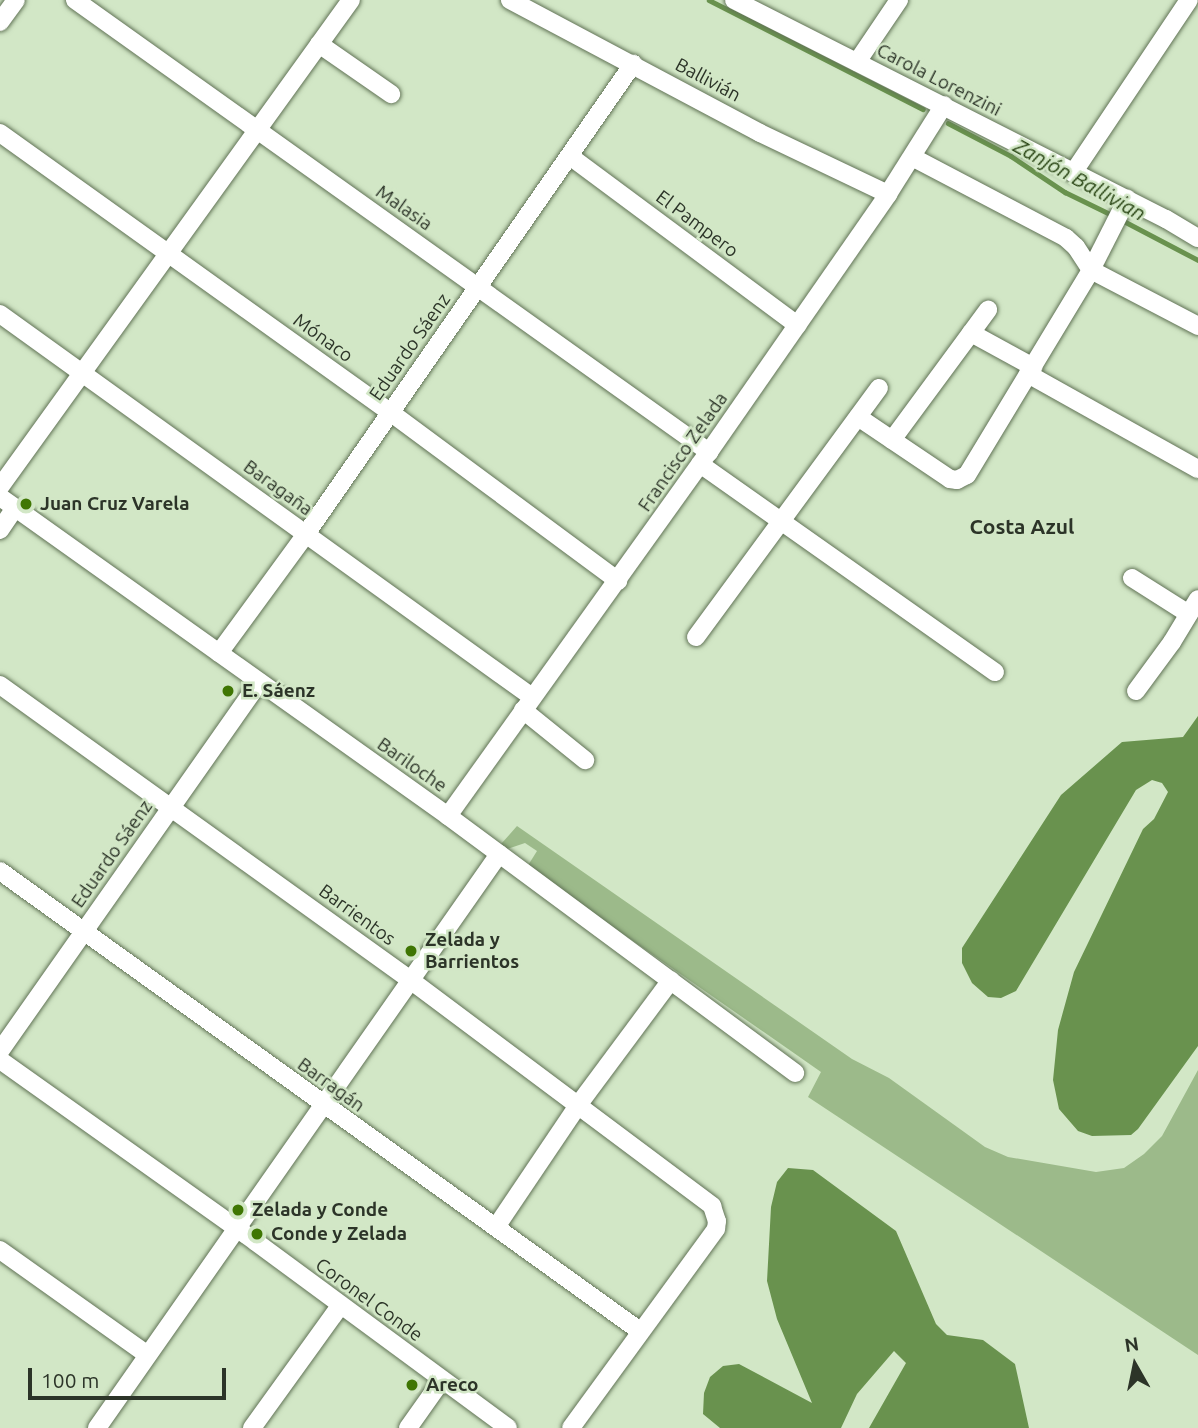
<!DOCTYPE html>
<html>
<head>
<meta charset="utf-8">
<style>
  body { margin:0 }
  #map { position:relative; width:1198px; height:1428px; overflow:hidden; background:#d2e7c6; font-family:Ubuntu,sans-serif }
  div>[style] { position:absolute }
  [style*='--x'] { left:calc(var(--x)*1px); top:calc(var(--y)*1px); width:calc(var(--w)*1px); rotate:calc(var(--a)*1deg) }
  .green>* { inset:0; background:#9cba8a }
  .water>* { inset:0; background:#69924e }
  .stream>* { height:4.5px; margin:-2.25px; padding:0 2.25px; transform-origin:2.25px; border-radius:2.25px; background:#69924e }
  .roads { filter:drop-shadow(0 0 2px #617356) drop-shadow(0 0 2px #617356) }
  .minor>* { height:18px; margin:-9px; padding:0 9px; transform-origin:9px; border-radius:9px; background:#fff }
  .dots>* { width:19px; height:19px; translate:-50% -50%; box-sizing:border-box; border:4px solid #d2e7c6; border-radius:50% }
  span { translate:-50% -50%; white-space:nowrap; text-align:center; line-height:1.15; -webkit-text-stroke:5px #d2e7c6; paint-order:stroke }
  .street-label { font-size:19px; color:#2c3428 }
  .poi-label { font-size:19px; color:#2c3428; font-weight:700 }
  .left { translate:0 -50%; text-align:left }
  .water-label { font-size:21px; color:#284413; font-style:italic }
  .neighbourhood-label { font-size:21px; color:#2c3428; font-weight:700 }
  .north { position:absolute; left:1100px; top:1330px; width:70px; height:70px; -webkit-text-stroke:5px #d2e7c6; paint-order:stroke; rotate:351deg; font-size:19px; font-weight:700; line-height:28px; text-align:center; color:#2c3428 }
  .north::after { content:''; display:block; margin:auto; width:24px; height:32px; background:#2c3428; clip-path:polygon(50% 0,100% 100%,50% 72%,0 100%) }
  .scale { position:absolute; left:28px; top:1368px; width:198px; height:32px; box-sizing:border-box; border:4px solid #2c3428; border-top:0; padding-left:9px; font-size:21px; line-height:24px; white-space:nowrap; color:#2c3428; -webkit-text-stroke:5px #d2e7c6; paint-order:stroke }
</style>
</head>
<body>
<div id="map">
  <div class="green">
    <i style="clip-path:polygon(517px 826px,852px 1059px,889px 1078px,985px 1147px,1008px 1157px,1096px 1172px,1124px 1168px,1144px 1154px,1162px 1136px,1198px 1070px,1198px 1355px,808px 1097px,821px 1072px,527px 867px,537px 851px,525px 843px,507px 849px,501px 844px)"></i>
  </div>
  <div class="water">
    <i style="clip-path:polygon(1198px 716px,1198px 1046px,1138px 1129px,1131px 1135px,1092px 1136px,1078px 1131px,1059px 1109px,1053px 1080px,1058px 1030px,1074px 972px,1143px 829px,1154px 819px,1168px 792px,1162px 783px,1152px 780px,1136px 790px,1016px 991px,1001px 998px,988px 997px,972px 983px,962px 963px,962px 948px,1061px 795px,1122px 742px,1183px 737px)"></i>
    <i style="clip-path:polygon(788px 1168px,813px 1170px,896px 1231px,936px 1324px,947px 1335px,983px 1340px,1015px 1364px,1029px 1428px,869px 1428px,906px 1363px,894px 1351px,857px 1394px,841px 1428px,720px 1428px,703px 1414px,704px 1393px,710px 1377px,723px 1366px,739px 1364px,812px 1403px,777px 1319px,767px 1281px,771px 1207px,777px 1182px)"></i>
  </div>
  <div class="stream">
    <i style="--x:709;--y:0;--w:240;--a:27"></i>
    <i style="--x:948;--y:123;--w:71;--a:27.6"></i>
    <i style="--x:1011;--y:156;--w:65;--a:33.7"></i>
    <i style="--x:1065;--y:192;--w:52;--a:26.1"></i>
    <i style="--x:1120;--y:219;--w:88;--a:27.7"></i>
  </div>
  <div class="roads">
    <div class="minor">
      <i style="--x:75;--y:0;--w:779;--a:35.49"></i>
      <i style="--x:510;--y:0;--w:283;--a:28"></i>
      <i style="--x:760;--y:133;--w:142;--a:25.5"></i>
      <i style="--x:734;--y:0;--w:484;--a:26.9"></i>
      <i style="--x:1166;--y:219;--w:37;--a:31"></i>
      <i style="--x:0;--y:22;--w:27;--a:-54"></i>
      <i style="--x:319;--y:44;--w:88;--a:34.8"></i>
      <i style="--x:857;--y:62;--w:75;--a:-55.9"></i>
      <i style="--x:0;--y:133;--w:480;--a:35.6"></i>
      <i style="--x:390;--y:412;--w:284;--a:36.5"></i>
      <i style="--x:571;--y:157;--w:282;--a:36.6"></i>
      <i style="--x:912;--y:157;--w:174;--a:27.7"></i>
      <i style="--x:1066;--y:238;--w:13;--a:42"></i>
      <i style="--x:1076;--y:247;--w:27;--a:57"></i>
      <i style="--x:1091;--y:270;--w:121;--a:27.6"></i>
      <i style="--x:1073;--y:173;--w:208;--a:-56.2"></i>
      <i style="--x:0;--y:314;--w:656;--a:35.75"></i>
      <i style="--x:971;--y:333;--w:71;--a:28.7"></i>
      <i style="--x:1028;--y:374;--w:195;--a:29.2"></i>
      <i style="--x:858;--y:417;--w:111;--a:34"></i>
      <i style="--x:950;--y:479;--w:7;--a:8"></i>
      <i style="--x:957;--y:480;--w:11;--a:-27"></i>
      <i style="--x:967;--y:475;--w:240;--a:-58.8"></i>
      <i style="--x:1091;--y:270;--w:80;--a:-63.1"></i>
      <i style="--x:892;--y:440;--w:162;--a:-53.6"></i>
      <i style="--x:700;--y:464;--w:361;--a:35.2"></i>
      <i style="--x:0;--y:487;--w:600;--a:-54.22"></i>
      <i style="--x:0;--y:497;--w:550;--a:35.45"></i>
      <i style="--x:448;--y:816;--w:432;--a:36.5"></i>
      <i style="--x:0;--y:530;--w:27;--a:-56"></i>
      <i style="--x:1132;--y:578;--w:67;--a:32.3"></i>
      <i style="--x:696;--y:637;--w:309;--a:-53.7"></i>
      <i style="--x:219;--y:653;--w:147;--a:-53.8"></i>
      <i style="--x:306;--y:534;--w:573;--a:-55.17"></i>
      <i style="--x:0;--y:685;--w:504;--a:35.71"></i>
      <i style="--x:409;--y:979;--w:379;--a:36.8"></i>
      <i style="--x:712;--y:1206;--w:16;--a:72"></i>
      <i style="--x:717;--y:1221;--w:8;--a:97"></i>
      <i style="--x:716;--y:1229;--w:246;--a:126.1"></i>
      <i style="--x:1136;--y:691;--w:61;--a:-53.7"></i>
      <i style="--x:1172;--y:642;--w:50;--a:-58.8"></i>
      <i style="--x:523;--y:710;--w:80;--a:38.9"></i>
      <i style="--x:448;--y:816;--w:448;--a:-54.4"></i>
      <i style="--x:709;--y:452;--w:314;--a:-55.2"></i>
      <i style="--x:888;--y:194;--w:105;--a:-57.8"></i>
      <i style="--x:0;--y:871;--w:788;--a:35.71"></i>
      <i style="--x:0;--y:1051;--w:451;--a:-54.9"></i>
      <i style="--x:0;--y:1060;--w:314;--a:35.4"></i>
      <i style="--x:256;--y:1242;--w:313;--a:36.4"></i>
      <i style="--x:496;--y:1227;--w:148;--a:-56"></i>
      <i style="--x:579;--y:1104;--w:154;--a:-53.4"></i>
      <i style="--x:0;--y:1250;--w:181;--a:35.4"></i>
      <i style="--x:97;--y:1428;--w:701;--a:-54.99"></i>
      <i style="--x:252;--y:1428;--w:150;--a:-54.2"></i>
      <i style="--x:408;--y:1428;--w:59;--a:-54.7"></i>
    </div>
  </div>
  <div class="dots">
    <i style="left:26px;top:504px;background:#3f7603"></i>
    <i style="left:228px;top:691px;background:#3f7603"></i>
    <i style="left:411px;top:951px;background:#3f7603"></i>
    <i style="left:238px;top:1210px;background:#3f7603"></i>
    <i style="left:257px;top:1234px;background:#3f7603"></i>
    <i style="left:412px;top:1385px;background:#3f7603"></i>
  </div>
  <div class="street-label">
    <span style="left:708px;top:80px;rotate:28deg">Ballivián</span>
    <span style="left:939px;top:80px;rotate:27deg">Carola Lorenzini</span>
    <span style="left:404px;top:208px;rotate:35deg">Malasia</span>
    <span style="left:697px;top:224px;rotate:37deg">El Pampero</span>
    <span style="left:323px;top:338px;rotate:36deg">Mónaco</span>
    <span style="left:410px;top:347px;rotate:-55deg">Eduardo Sáenz</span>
    <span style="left:683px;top:452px;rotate:-55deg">Francisco Zelada</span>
    <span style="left:278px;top:488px;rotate:36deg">Baragaña</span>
    <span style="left:412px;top:765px;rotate:35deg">Bariloche</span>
    <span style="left:112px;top:854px;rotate:-55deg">Eduardo Sáenz</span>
    <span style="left:357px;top:915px;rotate:36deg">Barrientos</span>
    <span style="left:331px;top:1085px;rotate:36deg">Barragán</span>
    <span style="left:369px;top:1300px;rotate:36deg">Coronel Conde</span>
  </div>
  <div class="poi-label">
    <span class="left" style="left:40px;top:504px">Juan Cruz Varela</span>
    <span class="left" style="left:242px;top:691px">E. Sáenz</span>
    <span class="left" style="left:425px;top:951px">Zelada y<br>Barrientos</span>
    <span class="left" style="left:252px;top:1210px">Zelada y Conde</span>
    <span class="left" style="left:271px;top:1234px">Conde y Zelada</span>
    <span class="left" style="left:426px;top:1385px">Areco</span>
  </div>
  <div class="water-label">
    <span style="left:1080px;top:179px;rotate:29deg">Zanjón Ballivian</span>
  </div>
  <div class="neighbourhood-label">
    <span style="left:1022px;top:526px">Costa Azul</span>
  </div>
  <div class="north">N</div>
  <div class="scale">100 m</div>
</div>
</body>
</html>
